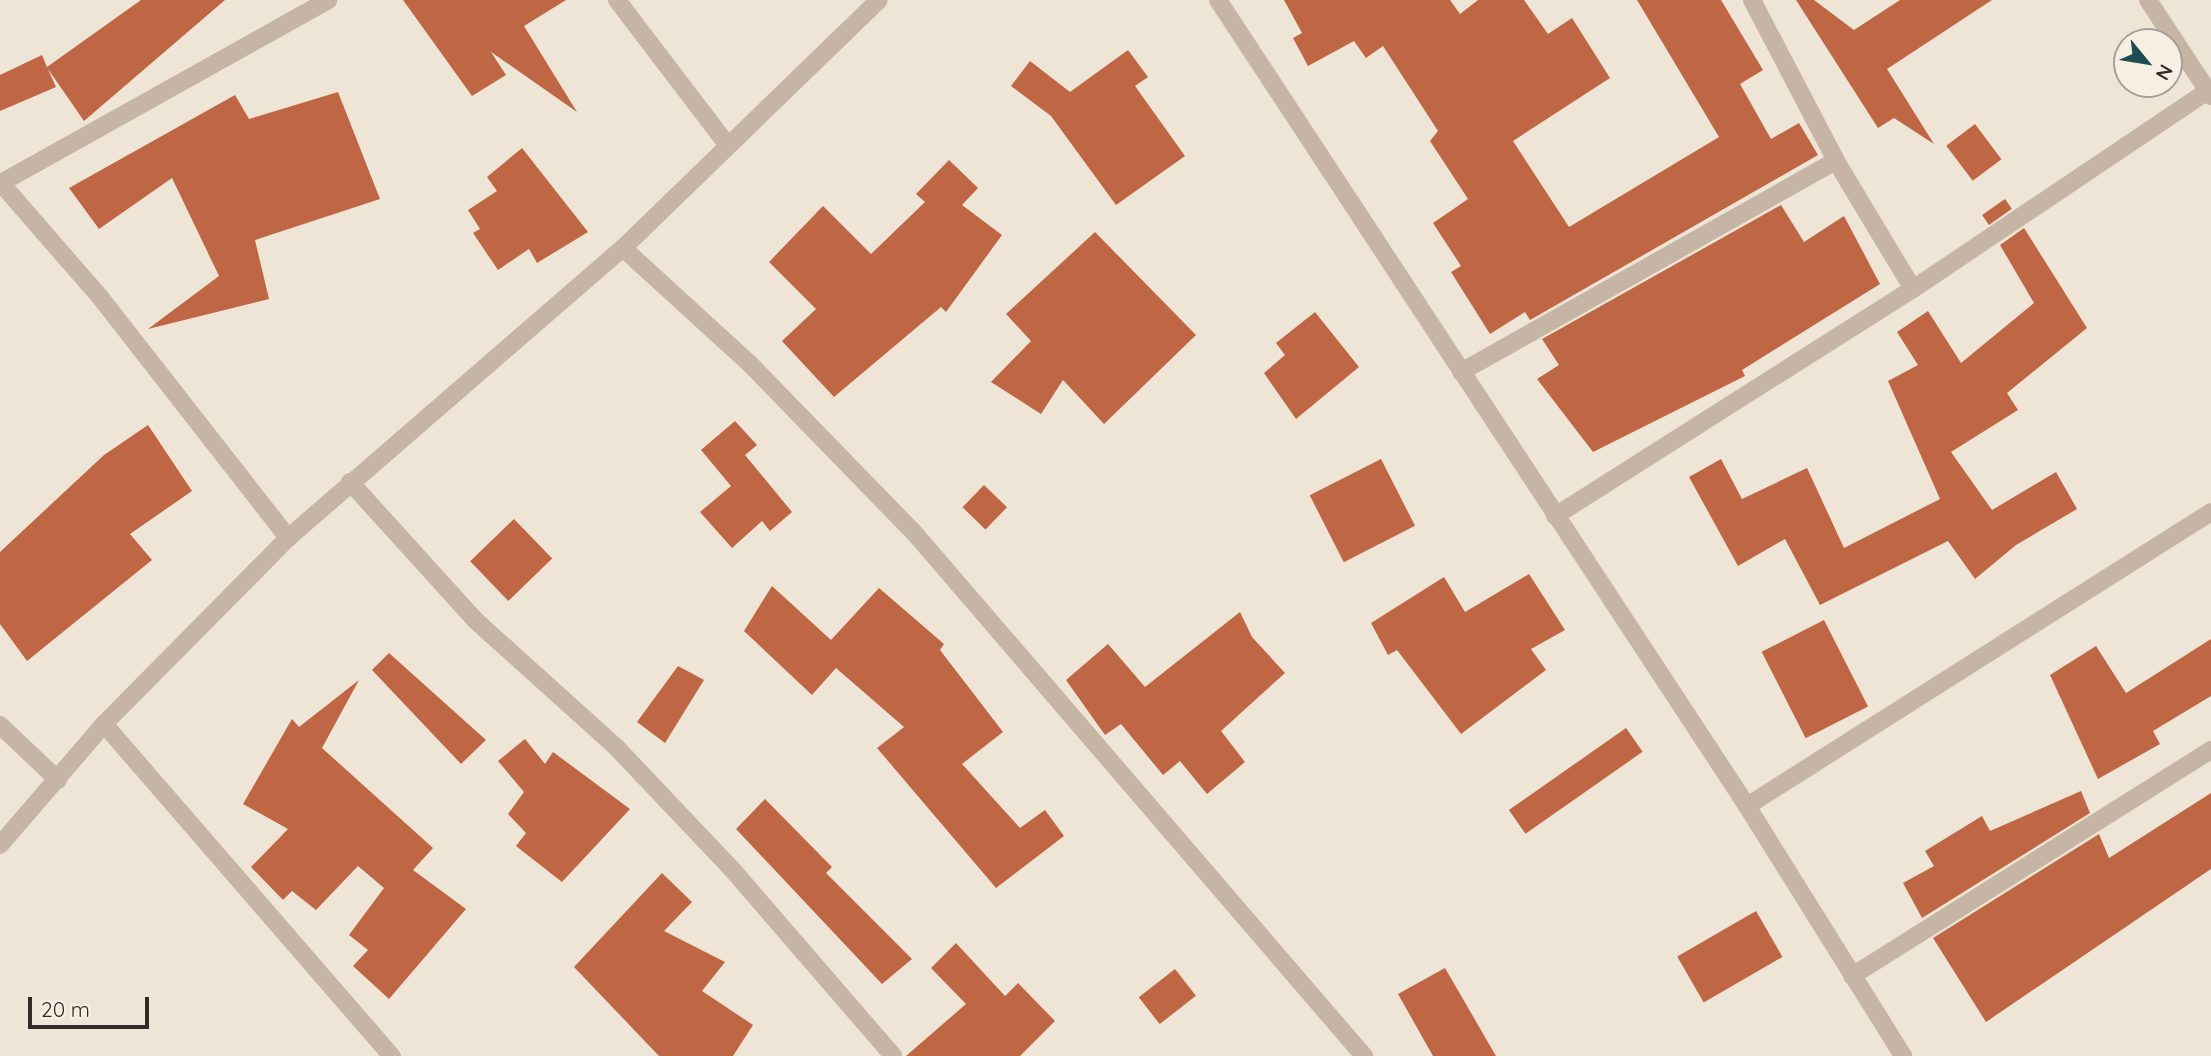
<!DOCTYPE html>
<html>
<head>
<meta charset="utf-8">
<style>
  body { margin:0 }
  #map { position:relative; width:2211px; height:1056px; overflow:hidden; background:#efe5d7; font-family:Quicksand,sans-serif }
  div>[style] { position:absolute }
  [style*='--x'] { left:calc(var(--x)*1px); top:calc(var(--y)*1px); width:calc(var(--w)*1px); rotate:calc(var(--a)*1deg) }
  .building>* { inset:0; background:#bf6745; transform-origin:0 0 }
  .minor>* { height:18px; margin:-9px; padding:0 9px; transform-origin:9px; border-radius:9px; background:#c6b5a4 }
  .tertiary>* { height:18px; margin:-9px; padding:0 9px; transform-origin:9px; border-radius:9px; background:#c6b5a4 }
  span { translate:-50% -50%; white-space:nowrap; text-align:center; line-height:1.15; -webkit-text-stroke:5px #f7efe3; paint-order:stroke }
  .north { position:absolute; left:2113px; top:28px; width:70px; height:70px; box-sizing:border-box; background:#f7efe3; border:2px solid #a8a097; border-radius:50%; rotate:120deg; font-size:19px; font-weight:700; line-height:28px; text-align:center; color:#322a25 }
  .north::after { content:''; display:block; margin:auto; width:24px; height:32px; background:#1e4c51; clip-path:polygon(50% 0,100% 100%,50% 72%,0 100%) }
  .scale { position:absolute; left:28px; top:997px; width:121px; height:32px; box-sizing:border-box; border:4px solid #322a25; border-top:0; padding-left:9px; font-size:21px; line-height:24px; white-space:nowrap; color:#322a25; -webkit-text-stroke:5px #f7efe3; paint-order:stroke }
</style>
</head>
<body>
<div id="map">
  <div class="building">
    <i style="clip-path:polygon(141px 0,225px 0,84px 121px,48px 69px,56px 87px,0 111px,0 75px,42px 55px,47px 67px)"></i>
    <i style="clip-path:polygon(403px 0,566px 0,524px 26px,577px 112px,491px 52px,506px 75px,472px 96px)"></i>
    <i style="clip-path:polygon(1284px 0,1450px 0,1460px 14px,1478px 0,1524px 0,1548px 34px,1572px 18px,1610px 78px,1513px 141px,1569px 227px,1719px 137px,1637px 0,1721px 0,1763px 70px,1740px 84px,1771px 139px,1799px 123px,1818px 155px,1530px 320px,1525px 312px,1490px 334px,1451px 272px,1461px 266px,1433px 223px,1468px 199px,1430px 141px,1438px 131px,1383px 46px,1366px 58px,1354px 41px,1308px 66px,1293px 38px,1302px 33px)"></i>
    <i style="clip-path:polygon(1796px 0,1814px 0,1854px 30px,1900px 0,1992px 0,1887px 69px,1934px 144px,1894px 118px,1878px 128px)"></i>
    <i style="clip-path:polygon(1128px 50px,1148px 77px,1135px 86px,1185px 156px,1116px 205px,1051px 116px,1011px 86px,1030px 61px,1070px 92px)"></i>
    <i style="clip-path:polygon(338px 92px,380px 199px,255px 240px,269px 299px,148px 329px,219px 276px,172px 178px,99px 229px,69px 188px,235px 95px,249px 119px)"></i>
    <i style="left:1975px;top:124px;width:44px;height:36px;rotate:53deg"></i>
    <i style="clip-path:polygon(522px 148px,588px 232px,537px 263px,529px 249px,498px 270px,473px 233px,480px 229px,468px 210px,497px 191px,487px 177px)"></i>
    <i style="clip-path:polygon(949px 160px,978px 188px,962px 205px,1002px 235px,946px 312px,941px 307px,834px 397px,782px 341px,816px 309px,769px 262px,823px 206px,871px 254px,925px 202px,916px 194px)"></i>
    <i style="left:2005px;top:199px;width:12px;height:28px;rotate:55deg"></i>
    <i style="clip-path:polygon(1781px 205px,1804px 242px,1844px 216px,1880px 284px,1742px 370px,1745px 376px,1593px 452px,1537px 379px,1559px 365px,1542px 339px)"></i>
    <i style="clip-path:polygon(2024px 228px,2087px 328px,2007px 393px,2018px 410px,1951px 452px,1992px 510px,2056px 472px,2077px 509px,2016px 545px,1975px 579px,1948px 541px,1820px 605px,1785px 539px,1738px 566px,1689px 477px,1721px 459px,1742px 499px,1807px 468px,1844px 548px,1940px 499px,1888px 381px,1918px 365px,1897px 332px,1928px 311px,1961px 363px,2034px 303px,2000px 245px)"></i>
    <i style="clip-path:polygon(1095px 232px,1196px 335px,1104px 424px,1063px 380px,1041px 414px,991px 382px,1031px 341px,1006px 314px)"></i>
    <i style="clip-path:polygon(1315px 312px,1359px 367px,1296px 419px,1264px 373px,1285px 355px,1276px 343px)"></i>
    <i style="clip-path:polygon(735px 421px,757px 445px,745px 455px,792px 512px,770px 531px,762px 521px,732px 548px,700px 512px,731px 486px,701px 450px)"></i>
    <i style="clip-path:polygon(148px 425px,192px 491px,130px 534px,152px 560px,27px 661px,0 624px,0 552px,104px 455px)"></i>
    <i style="left:1381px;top:459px;width:75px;height:80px;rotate:63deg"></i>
    <i style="left:984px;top:485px;width:32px;height:31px;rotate:44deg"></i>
    <i style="left:514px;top:519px;width:55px;height:61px;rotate:46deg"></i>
    <i style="clip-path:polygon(1529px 574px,1565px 630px,1531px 649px,1546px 670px,1461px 734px,1397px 650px,1388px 655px,1371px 623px,1444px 577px,1465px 612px)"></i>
    <i style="clip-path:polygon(772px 586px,831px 640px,879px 588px,944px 644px,940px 650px,1003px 732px,962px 764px,1020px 828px,1045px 810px,1064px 836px,996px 888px,877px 748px,904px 727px,836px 668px,812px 695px,744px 631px)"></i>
    <i style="clip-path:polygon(1240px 612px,1252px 637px,1285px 673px,1221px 731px,1245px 762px,1207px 794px,1180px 761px,1163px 775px,1121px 724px,1105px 735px,1066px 680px,1108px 644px,1145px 687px)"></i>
    <i style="left:1824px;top:620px;width:97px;height:70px;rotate:63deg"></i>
    <i style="clip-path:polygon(2211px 639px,2211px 696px,2153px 731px,2160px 744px,2098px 779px,2050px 675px,2096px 646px,2126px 693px)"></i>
    <i style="clip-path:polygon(389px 653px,486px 740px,461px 764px,372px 670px)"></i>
    <i style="clip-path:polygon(678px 666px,704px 680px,665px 743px,637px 722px)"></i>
    <i style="clip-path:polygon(359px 680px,322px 748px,433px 848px,413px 870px,466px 909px,389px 999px,353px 966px,368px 950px,349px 935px,384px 888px,358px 866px,316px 910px,292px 891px,283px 900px,251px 867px,288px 829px,243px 804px,292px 719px,299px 727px)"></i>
    <i style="left:1626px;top:728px;width:29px;height:143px;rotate:55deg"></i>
    <i style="clip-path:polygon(525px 739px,545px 764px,553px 752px,630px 809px,562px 882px,516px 846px,526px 833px,508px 814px,524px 792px,498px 761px)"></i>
    <i style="clip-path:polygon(2081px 791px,2090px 813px,1922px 918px,1903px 883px,1934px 866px,1925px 851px,1982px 816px,1990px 831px)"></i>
    <i style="clip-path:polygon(2211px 793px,2211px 869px,1986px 1022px,1933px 938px,2099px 834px,2109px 858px)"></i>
    <i style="clip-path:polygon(765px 799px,832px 867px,826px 873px,912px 959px,882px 984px,736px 829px)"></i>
    <i style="clip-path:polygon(662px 873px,692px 902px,664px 931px,725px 962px,702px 991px,753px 1025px,733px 1056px,659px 1056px,574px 967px)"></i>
    <i style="left:1756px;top:911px;width:53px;height:91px;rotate:60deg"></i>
    <i style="clip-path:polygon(956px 943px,1005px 996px,1018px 983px,1055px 1021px,1020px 1056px,906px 1056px,966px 1004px,931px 968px)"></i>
    <i style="clip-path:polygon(1445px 968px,1496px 1056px,1433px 1056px,1398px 994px)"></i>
    <i style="left:1175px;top:969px;width:34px;height:46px;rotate:52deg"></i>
  </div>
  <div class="minor">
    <i style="--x:617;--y:0;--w:178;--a:52.7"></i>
    <i style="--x:1752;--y:0;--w:182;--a:62.4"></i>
    <i style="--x:1836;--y:161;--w:149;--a:59"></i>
    <i style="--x:1913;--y:289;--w:359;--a:-33.9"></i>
    <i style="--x:2148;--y:0;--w:115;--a:56.7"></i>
    <i style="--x:0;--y:182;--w:152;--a:49"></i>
    <i style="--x:100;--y:297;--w:306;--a:52"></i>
    <i style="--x:1;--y:183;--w:375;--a:-29.2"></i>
    <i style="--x:623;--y:248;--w:171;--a:42.4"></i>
    <i style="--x:749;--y:363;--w:241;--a:45.8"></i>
    <i style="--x:917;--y:536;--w:686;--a:49.32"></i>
    <i style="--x:1461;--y:372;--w:430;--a:-29.4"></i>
    <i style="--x:350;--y:482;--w:186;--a:47.8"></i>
    <i style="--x:475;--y:620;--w:190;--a:42"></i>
    <i style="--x:616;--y:747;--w:167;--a:46.5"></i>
    <i style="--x:731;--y:868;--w:248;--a:49.2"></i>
    <i style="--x:1555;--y:516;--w:424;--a:-32.4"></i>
    <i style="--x:104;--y:724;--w:440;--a:49.1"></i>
    <i style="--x:0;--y:725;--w:80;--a:43.5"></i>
    <i style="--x:1747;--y:806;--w:549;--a:-32.36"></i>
    <i style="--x:1852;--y:976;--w:424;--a:-32.2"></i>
  </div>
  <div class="tertiary">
    <i style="--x:1218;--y:0;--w:964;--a:56.72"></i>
    <i style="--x:1747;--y:806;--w:295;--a:58"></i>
    <i style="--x:0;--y:845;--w:160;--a:-49.3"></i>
    <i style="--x:104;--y:724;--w:262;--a:-45.3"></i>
    <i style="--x:288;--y:538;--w:443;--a:-40.9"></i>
    <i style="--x:623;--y:248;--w:356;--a:-44.1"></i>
  </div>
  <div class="north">N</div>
  <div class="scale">20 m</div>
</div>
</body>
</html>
